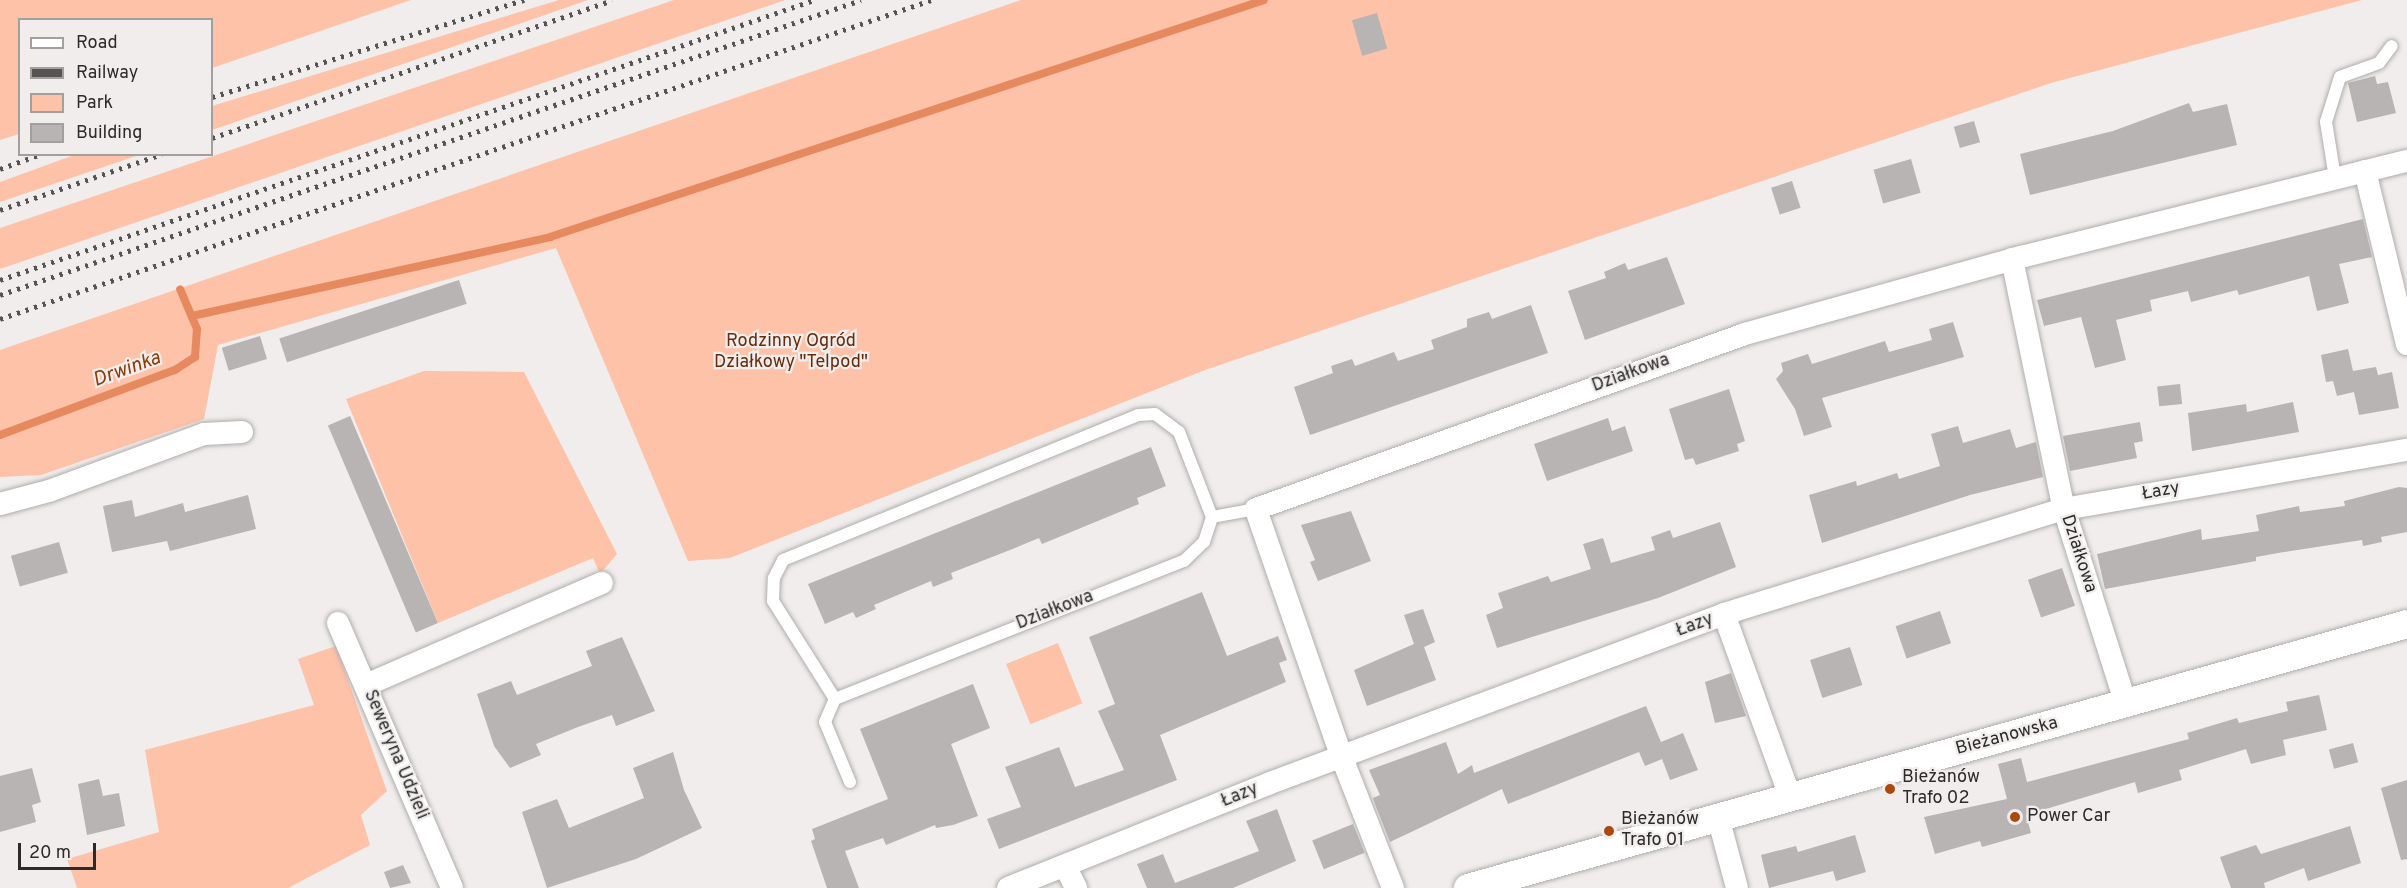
<!DOCTYPE html>
<html>
<head>
<meta charset="utf-8">
<style>
  body { margin:0 }
  #map { position:relative; width:2407px; height:888px; overflow:hidden; background:#f0edec; font-family:Overpass,sans-serif }
  div>[style] { position:absolute }
  [style*='--x'] { left:calc(var(--x)*1px); top:calc(var(--y)*1px); width:calc(var(--w)*1px); rotate:calc(var(--a)*1deg) }
  .green>* { inset:0; background:#fdc2a8; transform-origin:0 0 }
  .stream>* { height:8px; margin:-4px; padding:0 4px; transform-origin:4px; border-radius:4px; background:#e7895e }
  .building>* { inset:0; background:#b7b4b3; transform-origin:0 0 }
  .roads { filter:drop-shadow(0 0 2px #b0adac) drop-shadow(0 0 2px #b0adac) }
  .service>* { height:12px; margin:-6px; padding:0 6px; transform-origin:6px; border-radius:6px; background:#fff }
  .minor>* { height:22px; margin:-11px; padding:0 11px; transform-origin:11px; border-radius:11px; background:#fff }
  .tertiary>* { height:28px; margin:-14px; padding:0 14px; transform-origin:14px; border-radius:14px; background:#fff }
  .rail>* { height:4.5px; margin-top:-2.25px; transform-origin:0; background:repeating-linear-gradient(90deg,#565453 0 3px,transparent 0 9px) }
  .dots>* { width:16px; height:16px; translate:-50% -50%; box-sizing:border-box; border:3px solid #f0edec; border-radius:50% }
  span { translate:-50% -50%; white-space:nowrap; text-align:center; line-height:1.15; -webkit-text-stroke:4.5px #f0edec; paint-order:stroke }
  .park-label { font-size:18px; color:#672b0b }
  .street-label { font-size:18px; color:#2c2b2a }
  .poi-label { font-size:18px; color:#2c2b2a }
  .left { translate:0 -50%; text-align:left }
  .water-label { font-size:20px; color:#8e3906; font-style:italic }
  .legend { position:absolute; left:18px; top:18px; width:195px; height:138px; box-sizing:border-box; background:#f0edec; border:2px solid #a29f9e; margin:0; padding:8px 10px; list-style:none; font-size:18px; color:#2c2b2a }
  .legend li { display:flex; align-items:center; gap:12px; height:30px }
  .legend b { width:30px; border:2px solid #a29f9e }
  .scale { position:absolute; left:18px; top:843px; width:78px; height:27px; box-sizing:border-box; border:3px solid #2c2b2a; border-top:0; padding-left:8px; font-size:18px; line-height:21px; white-space:nowrap; color:#2c2b2a; -webkit-text-stroke:4px #f0edec; paint-order:stroke }
</style>
</head>
<body>
<div id="map">
  <div class="green">
    <i style="clip-path:polygon(0 0,411px 0,212px 68px,212px 20px,20px 20px,19px 134px,0 140px)"></i>
    <i style="clip-path:polygon(559px 0,588px 0,212px 130px,212px 106px)"></i>
    <i style="clip-path:polygon(674px 0,785px 0,0 269px,0 228px)"></i>
    <i style="clip-path:polygon(1021px 0,2362px 0,2051px 83px,1205px 370px,730px 558px,688px 561px,556px 248px,218px 345px,204px 419px,41px 475px,0 477px,0 350px)"></i>
    <i style="clip-path:polygon(77px 154px,139px 155px,0 202px,0 182px)"></i>
    <i style="clip-path:polygon(424px 371px,524px 372px,617px 554px,600px 574px,593px 558px,438px 623px,346px 399px)"></i>
    <i style="left:1058px;top:643px;width:65px;height:56px;rotate:68deg"></i>
    <i style="clip-path:polygon(336px 646px,387px 791px,361px 815px,370px 845px,288px 888px,77px 888px,67px 859px,159px 832px,145px 750px,314px 705px,298px 659px)"></i>
  </div>
  <div class="stream">
    <i style="--x:192;--y:316;--w:367;--a:-12.4"></i>
    <i style="--x:550;--y:237;--w:752;--a:-18.36"></i>
    <i style="--x:0;--y:435;--w:187;--a:-20.4"></i>
    <i style="--x:175;--y:370;--w:24;--a:-33"></i>
    <i style="--x:195;--y:357;--w:28;--a:-86"></i>
    <i style="--x:197;--y:329;--w:43;--a:-113"></i>
  </div>
  <div class="building">
    <i style="left:1377px;top:13px;width:37px;height:26px;rotate:74deg"></i>
    <i style="clip-path:polygon(2375px 76px,2377px 84px,2388px 82px,2396px 113px,2357px 122px,2348px 83px)"></i>
    <i style="clip-path:polygon(2189px 103px,2193px 112px,2227px 104px,2237px 145px,2030px 195px,2020px 154px,2113px 131px)"></i>
    <i style="left:1974px;top:121px;width:22px;height:21px;rotate:74deg"></i>
    <i style="left:1911px;top:159px;width:35px;height:39px;rotate:74deg"></i>
    <i style="left:1792px;top:181px;width:28px;height:22px;rotate:72deg"></i>
    <i style="clip-path:polygon(2363px 219px,2372px 257px,2339px 264px,2349px 303px,2317px 311px,2309px 276px,2239px 295px,2237px 290px,2191px 302px,2188px 291px,2150px 300px,2152px 311px,2116px 320px,2126px 360px,2095px 368px,2081px 317px,2044px 326px,2037px 300px)"></i>
    <i style="clip-path:polygon(1667px 257px,1685px 304px,1585px 340px,1568px 291px,1606px 278px,1604px 272px,1625px 263px,1628px 270px)"></i>
    <i style="left:459px;top:280px;width:25px;height:189px;rotate:72deg"></i>
    <i style="clip-path:polygon(1531px 305px,1548px 353px,1310px 435px,1294px 387px,1333px 373px,1331px 366px,1352px 359px,1355px 366px,1394px 352px,1398px 361px,1434px 349px,1431px 340px,1467px 327px,1467px 319px,1489px 312px,1492px 319px)"></i>
    <i style="clip-path:polygon(1953px 322px,1964px 357px,1822px 398px,1832px 427px,1804px 436px,1795px 409px,1776px 379px,1783px 371px,1781px 363px,1808px 354px,1812px 364px,1885px 341px,1889px 352px,1932px 340px,1929px 329px)"></i>
    <i style="left:260px;top:336px;width:24px;height:40px;rotate:73deg"></i>
    <i style="clip-path:polygon(2348px 349px,2353px 371px,2376px 367px,2378px 375px,2392px 372px,2399px 408px,2359px 415px,2354px 392px,2337px 396px,2333px 381px,2326px 382px,2321px 355px)"></i>
    <i style="left:2180px;top:384px;width:20px;height:23px;rotate:84deg"></i>
    <i style="clip-path:polygon(1729px 389px,1745px 441px,1737px 444px,1739px 451px,1696px 465px,1693px 458px,1685px 460px,1669px 409px)"></i>
    <i style="clip-path:polygon(2293px 402px,2299px 432px,2192px 451px,2188px 413px,2246px 404px,2247px 412px)"></i>
    <i style="left:350px;top:416px;width:225px;height:24px;rotate:67deg"></i>
    <i style="clip-path:polygon(1608px 418px,1612px 431px,1625px 426px,1633px 451px,1547px 481px,1534px 444px)"></i>
    <i style="clip-path:polygon(2140px 422px,2143px 441px,2134px 443px,2137px 458px,2070px 471px,2063px 436px)"></i>
    <i style="clip-path:polygon(1958px 426px,1963px 443px,2010px 429px,2016px 448px,2036px 442px,2043px 477px,1970px 495px,1822px 543px,1809px 495px,1856px 481px,1857px 486px,1897px 473px,1899px 479px,1940px 466px,1931px 434px)"></i>
    <i style="clip-path:polygon(1151px 447px,1166px 486px,1137px 498px,1139px 504px,1042px 544px,1039px 538px,1010px 550px,951px 573px,953px 579px,933px 587px,931px 581px,874px 605px,876px 609px,856px 618px,853px 612px,825px 624px,808px 584px)"></i>
    <i style="clip-path:polygon(2399px 487px,2407px 488px,2407px 532px,2381px 537px,2382px 542px,2363px 546px,2362px 540px,2284px 552px,2256px 557px,2256px 561px,2105px 589px,2097px 554px,2201px 529px,2202px 540px,2259px 531px,2256px 515px,2299px 506px,2300px 512px,2345px 506px,2344px 501px)"></i>
    <i style="clip-path:polygon(248px 495px,256px 529px,170px 551px,167px 541px,112px 552px,103px 506px,132px 500px,135px 517px,183px 503px,185px 512px)"></i>
    <i style="clip-path:polygon(1351px 511px,1371px 561px,1318px 581px,1310px 562px,1315px 560px,1301px 525px)"></i>
    <i style="clip-path:polygon(1720px 522px,1736px 567px,1658px 598px,1497px 648px,1486px 615px,1503px 608px,1498px 593px,1548px 576px,1551px 582px,1591px 569px,1583px 544px,1603px 538px,1611px 563px,1655px 550px,1651px 537px,1670px 530px,1673px 538px)"></i>
    <i style="left:59px;top:542px;width:32px;height:50px;rotate:74deg"></i>
    <i style="left:2062px;top:568px;width:40px;height:36px;rotate:71deg"></i>
    <i style="clip-path:polygon(1202px 592px,1227px 656px,1278px 636px,1287px 660px,1279px 663px,1286px 682px,1160px 735px,1177px 780px,999px 849px,987px 819px,1021px 807px,1005px 767px,1059px 747px,1075px 787px,1124px 770px,1098px 711px,1115px 704px,1089px 637px)"></i>
    <i style="clip-path:polygon(1423px 609px,1435px 642px,1424px 647px,1436px 680px,1367px 706px,1354px 670px,1414px 644px,1404px 615px)"></i>
    <i style="left:1940px;top:611px;width:34px;height:47px;rotate:71deg"></i>
    <i style="clip-path:polygon(622px 637px,655px 711px,616px 726px,612px 715px,578px 727px,536px 744px,541px 755px,510px 768px,494px 746px,477px 694px,511px 681px,517px 695px,592px 666px,586px 651px)"></i>
    <i style="left:1850px;top:647px;width:40px;height:42px;rotate:72deg"></i>
    <i style="clip-path:polygon(1731px 673px,1746px 716px,1715px 723px,1705px 682px)"></i>
    <i style="clip-path:polygon(973px 684px,990px 728px,951px 744px,978px 816px,953px 825px,936px 828px,935px 825px,886px 845px,883px 838px,845px 851px,859px 888px,827px 888px,811px 841px,815px 839px,812px 829px,888px 799px,860px 729px)"></i>
    <i style="clip-path:polygon(2319px 695px,2327px 730px,2283px 740px,2286px 755px,2251px 764px,2246px 749px,2179px 770px,2182px 780px,2138px 793px,2135px 782px,2026px 815px,2031px 833px,1982px 847px,1980px 841px,1935px 854px,1924px 817px,2007px 799px,1998px 764px,2021px 758px,2027px 782px,2189px 739px,2187px 733px,2237px 718px,2239px 723px,2288px 711px,2286px 702px)"></i>
    <i style="clip-path:polygon(1646px 706px,1661px 742px,1683px 733px,1698px 770px,1670px 780px,1662px 759px,1645px 766px,1639px 752px,1508px 804px,1502px 789px,1390px 842px,1375px 804px,1373px 798px,1380px 795px,1369px 770px,1446px 742px,1458px 774px,1472px 765px,1474px 773px)"></i>
    <i style="left:2353px;top:743px;width:20px;height:25px;rotate:75deg"></i>
    <i style="clip-path:polygon(673px 752px,684px 790px,702px 828px,636px 859px,547px 888px,522px 812px,557px 799px,569px 828px,644px 798px,633px 768px)"></i>
    <i style="clip-path:polygon(32px 768px,41px 802px,32px 805px,36px 822px,0 832px,0 776px)"></i>
    <i style="clip-path:polygon(99px 779px,103px 796px,119px 793px,125px 826px,87px 835px,78px 784px)"></i>
    <i style="clip-path:polygon(2407px 780px,2407px 859px,2401px 860px,2381px 788px)"></i>
    <i style="clip-path:polygon(1277px 809px,1296px 861px,1233px 888px,1147px 888px,1137px 864px,1163px 854px,1175px 883px,1259px 851px,1246px 821px)"></i>
    <i style="left:1353px;top:824px;width:31px;height:44px;rotate:68deg"></i>
    <i style="clip-path:polygon(2350px 826px,2361px 863px,2308px 881px,2304px 868px,2264px 883px,2265px 888px,2231px 888px,2220px 857px,2256px 845px,2261px 854px)"></i>
    <i style="clip-path:polygon(1855px 835px,1866px 872px,1836px 881px,1833px 871px,1769px 888px,1761px 855px,1796px 846px,1798px 852px)"></i>
    <i style="clip-path:polygon(403px 865px,411px 883px,390px 888px,384px 872px)"></i>
  </div>
  <div class="roads">
    <div class="service">
      <i style="--x:2335;--y:178;--w:57;--a:-99.1"></i>
      <i style="--x:2326;--y:122;--w:47;--a:-72.7"></i>
      <i style="--x:2340;--y:77;--w:41;--a:-19.7"></i>
      <i style="--x:2379;--y:63;--w:21;--a:-53"></i>
      <i style="--x:835;--y:699;--w:375;--a:-21.6"></i>
      <i style="--x:1184;--y:561;--w:28;--a:-44"></i>
      <i style="--x:1204;--y:542;--w:26;--a:-72"></i>
      <i style="--x:1212;--y:517;--w:45;--a:-10.3"></i>
      <i style="--x:850;--y:782;--w:65;--a:-112.6"></i>
      <i style="--x:825;--y:722;--w:25;--a:-67"></i>
      <i style="--x:835;--y:699;--w:116;--a:-122.3"></i>
      <i style="--x:773;--y:601;--w:23;--a:-88"></i>
      <i style="--x:774;--y:578;--w:20;--a:-63"></i>
      <i style="--x:783;--y:560;--w:383;--a:-22.2"></i>
      <i style="--x:1138;--y:415;--w:17;--a:-3"></i>
      <i style="--x:1155;--y:414;--w:30;--a:37"></i>
      <i style="--x:1179;--y:432;--w:91;--a:68.8"></i>
    </div>
    <div class="minor">
      <i style="--x:2365;--y:171;--w:178;--a:76.4"></i>
      <i style="--x:2012;--y:259;--w:255;--a:78.3"></i>
      <i style="--x:2064;--y:509;--w:206;--a:72.4"></i>
      <i style="--x:0;--y:504;--w:51;--a:-14.9"></i>
      <i style="--x:49;--y:491;--w:165;--a:-20.2"></i>
      <i style="--x:204;--y:434;--w:38;--a:-3"></i>
      <i style="--x:1724;--y:614;--w:194;--a:70.1"></i>
      <i style="--x:338;--y:623;--w:288;--a:66.7"></i>
      <i style="--x:366;--y:685;--w:257;--a:-23.4"></i>
      <i style="--x:1718;--y:817;--w:73;--a:75"></i>
      <i style="--x:1065;--y:866;--w:25;--a:63"></i>
      <i style="--x:1008;--y:888;--w:282;--a:-21.8"></i>
      <i style="--x:1270;--y:783;--w:484;--a:-20.4"></i>
      <i style="--x:1724;--y:614;--w:356;--a:-17.2"></i>
      <i style="--x:2064;--y:509;--w:348;--a:-9.8"></i>
      <i style="--x:1393;--y:888;--w:140;--a:-111.4"></i>
      <i style="--x:1342;--y:758;--w:263;--a:-109.1"></i>
      <i style="--x:1256;--y:509;--w:519;--a:-19.69"></i>
      <i style="--x:1745;--y:334;--w:287;--a:-15.6"></i>
      <i style="--x:2021;--y:257;--w:398;--a:-14"></i>
    </div>
    <div class="tertiary">
      <i style="--x:1468;--y:888;--w:975;--a:-15.7"></i>
    </div>
  </div>
  <div class="rail">
    <i style="--x:212;--y:97;--w:327;--a:-17.3"></i>
    <i style="--x:212;--y:138;--w:423;--a:-19"></i>
    <i style="--x:0;--y:169;--w:44;--a:-20.1"></i>
    <i style="--x:0;--y:210;--w:171;--a:-19.1"></i>
    <i style="--x:0;--y:280;--w:861;--a:-18.98"></i>
    <i style="--x:0;--y:295;--w:910;--a:-18.91"></i>
    <i style="--x:0;--y:319;--w:984;--a:-18.91"></i>
  </div>
  <div class="dots">
    <i style="left:1890px;top:789px;background:#aa480e"></i>
    <i style="left:2015px;top:817px;background:#aa480e"></i>
    <i style="left:1609px;top:831px;background:#aa480e"></i>
  </div>
  <div class="park-label">
    <span style="left:791px;top:353px">Rodzinny Ogród<br>Działkowy "Telpod"</span>
  </div>
  <div class="street-label">
    <span style="left:1631px;top:374px;rotate:-20deg">Działkowa</span>
    <span style="left:2161px;top:492px;rotate:-10deg">Łazy</span>
    <span style="left:2078px;top:554px;rotate:72deg">Działkowa</span>
    <span style="left:1055px;top:611px;rotate:-21deg">Działkowa</span>
    <span style="left:1695px;top:626px;rotate:-20deg">Łazy</span>
    <span style="left:2007px;top:737px;rotate:-15deg">Bieżanowska</span>
    <span style="left:395px;top:755px;rotate:67deg">Seweryna Udzieli</span>
    <span style="left:1240px;top:796px;rotate:-22deg">Łazy</span>
  </div>
  <div class="poi-label">
    <span class="left" style="left:1902px;top:789px">Bieżanów<br>Trafo 02</span>
    <span class="left" style="left:2027px;top:817px">Power Car</span>
    <span class="left" style="left:1621px;top:831px">Bieżanów<br>Trafo 01</span>
  </div>
  <div class="water-label">
    <span style="left:127px;top:370px;rotate:-20deg">Drwinka</span>
  </div>
  <ul class="legend">
  <li><b style="height:8px;background:#fff"></b>Road</li>
  <li><b style="height:8px;background:#565453"></b>Railway</li>
  <li><b style="height:16px;background:#fdc2a8"></b>Park</li>
  <li><b style="height:16px;background:#b7b4b3"></b>Building</li>
  </ul>
  <div class="scale">20 m</div>
</div>
</body>
</html>
